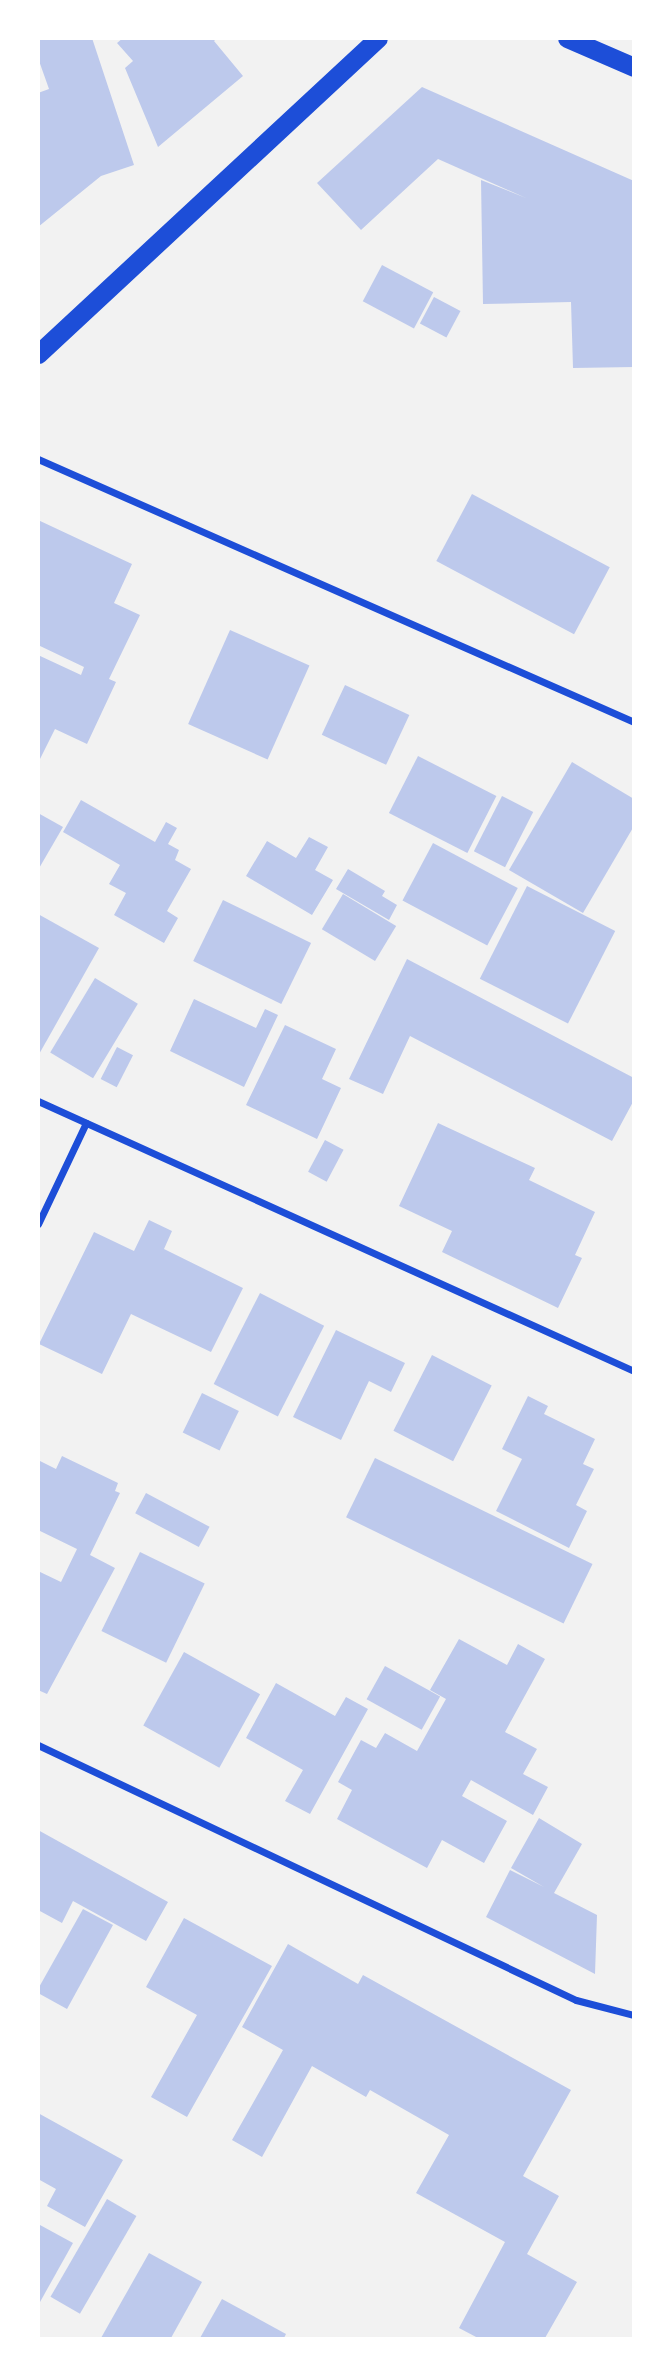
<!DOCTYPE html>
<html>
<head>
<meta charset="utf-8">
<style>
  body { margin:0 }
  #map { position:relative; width:672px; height:2377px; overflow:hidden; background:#f2f2f2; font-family:"Varela Round",sans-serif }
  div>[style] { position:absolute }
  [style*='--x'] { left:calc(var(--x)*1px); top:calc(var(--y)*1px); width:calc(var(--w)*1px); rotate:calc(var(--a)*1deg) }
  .building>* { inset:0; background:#bdc9ec; transform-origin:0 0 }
  .minor>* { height:7px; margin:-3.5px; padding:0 3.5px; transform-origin:3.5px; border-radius:3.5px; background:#1d4ed8 }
  .trunk>* { height:19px; margin:-9.5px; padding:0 9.5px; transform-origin:9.5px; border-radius:9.5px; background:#1d4ed8 }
  span { translate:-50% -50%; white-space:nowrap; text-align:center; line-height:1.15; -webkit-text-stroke:7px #fff; paint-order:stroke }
  .frame { position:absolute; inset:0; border:40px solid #fff; pointer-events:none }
</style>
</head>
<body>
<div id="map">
  <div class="building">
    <i style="clip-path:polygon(38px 38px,92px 38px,134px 165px,101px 176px,38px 227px,38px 93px,49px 89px,38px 58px)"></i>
    <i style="clip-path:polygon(123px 38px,217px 38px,214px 41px,243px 76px,158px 147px,125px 68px,133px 61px,117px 43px)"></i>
    <i style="clip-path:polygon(422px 87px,634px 181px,634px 367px,573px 368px,571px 302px,483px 304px,481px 180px,526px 198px,438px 159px,361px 230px,317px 183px)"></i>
    <i style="left:382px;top:265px;width:58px;height:41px;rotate:28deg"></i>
    <i style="left:434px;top:297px;width:30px;height:30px;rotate:28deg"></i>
    <i style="left:472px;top:494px;width:156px;height:76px;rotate:28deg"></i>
    <i style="clip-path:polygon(38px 520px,132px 564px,114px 603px,140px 615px,109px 679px,116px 682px,87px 744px,55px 729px,38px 763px,38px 655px,81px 675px,84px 667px,38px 645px)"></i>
    <i style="left:230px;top:630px;width:87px;height:103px;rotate:24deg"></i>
    <i style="left:345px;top:685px;width:71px;height:55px;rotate:25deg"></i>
    <i style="left:418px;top:756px;width:88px;height:64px;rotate:27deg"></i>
    <i style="clip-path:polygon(572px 762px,634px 799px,634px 826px,583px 913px,509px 870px)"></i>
    <i style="left:502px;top:796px;width:35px;height:62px;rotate:27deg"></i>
    <i style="clip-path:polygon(81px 800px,155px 842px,166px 822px,177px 828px,168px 844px,179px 850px,175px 860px,191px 869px,167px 911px,178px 918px,164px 943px,114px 915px,126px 893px,109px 884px,120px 865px,63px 832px)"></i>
    <i style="clip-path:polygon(38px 813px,63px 827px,38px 870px)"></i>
    <i style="clip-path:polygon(309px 837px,328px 847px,315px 870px,333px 880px,312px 915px,246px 876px,267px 841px,296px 858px)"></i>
    <i style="left:433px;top:843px;width:96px;height:65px;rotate:28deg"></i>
    <i style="clip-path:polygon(348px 869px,385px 891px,382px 896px,397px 905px,389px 920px,336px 889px)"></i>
    <i style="left:527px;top:886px;width:99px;height:104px;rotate:27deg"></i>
    <i style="left:343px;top:894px;width:62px;height:41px;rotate:31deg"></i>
    <i style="left:223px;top:900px;width:98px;height:68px;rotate:26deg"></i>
    <i style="clip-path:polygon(38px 914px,99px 948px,38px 1056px)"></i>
    <i style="clip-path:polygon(407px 959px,634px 1078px,634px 1100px,612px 1141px,410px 1036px,383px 1094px,349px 1079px)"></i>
    <i style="left:95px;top:978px;width:50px;height:87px;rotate:31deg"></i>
    <i style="clip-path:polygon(194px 999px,256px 1028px,265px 1009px,278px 1015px,244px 1087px,170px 1051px)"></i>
    <i style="clip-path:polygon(285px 1025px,336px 1049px,322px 1079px,341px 1088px,317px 1139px,246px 1105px)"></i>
    <i style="left:117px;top:1047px;width:18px;height:36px;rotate:27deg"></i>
    <i style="clip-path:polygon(438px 1123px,535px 1168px,529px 1180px,595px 1212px,575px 1255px,582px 1258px,558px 1308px,442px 1252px,452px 1231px,399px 1206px)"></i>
    <i style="left:325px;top:1140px;width:21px;height:36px;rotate:28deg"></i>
    <i style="clip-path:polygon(149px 1220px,172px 1231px,164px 1249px,243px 1288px,211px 1352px,131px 1314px,102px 1374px,39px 1344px,94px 1232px,134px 1251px)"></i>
    <i style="left:260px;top:1293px;width:72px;height:102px;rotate:27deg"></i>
    <i style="clip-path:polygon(336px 1330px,405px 1363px,391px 1392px,369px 1381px,341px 1440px,293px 1417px)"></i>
    <i style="left:432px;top:1355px;width:67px;height:85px;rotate:27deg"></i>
    <i style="left:202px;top:1393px;width:41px;height:44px;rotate:26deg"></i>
    <i style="clip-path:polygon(528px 1396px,548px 1406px,544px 1414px,595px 1439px,583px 1464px,594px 1469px,576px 1505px,587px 1511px,569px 1548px,496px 1511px,522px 1459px,502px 1449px)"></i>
    <i style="clip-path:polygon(62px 1456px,118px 1483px,115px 1491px,120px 1493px,90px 1555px,115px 1568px,47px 1694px,38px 1690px,38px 1571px,61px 1582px,77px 1549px,38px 1530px,38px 1460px,56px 1469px)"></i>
    <i style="left:375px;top:1458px;width:242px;height:66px;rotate:26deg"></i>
    <i style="left:146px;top:1493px;width:72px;height:23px;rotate:28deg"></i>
    <i style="left:140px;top:1552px;width:72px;height:88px;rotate:26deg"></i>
    <i style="clip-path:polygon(459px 1639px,507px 1665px,518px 1644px,545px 1659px,505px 1732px,537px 1749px,523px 1774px,548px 1787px,533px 1815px,471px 1780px,462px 1796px,507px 1821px,484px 1863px,442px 1840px,427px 1868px,337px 1819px,352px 1790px,338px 1782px,361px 1740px,376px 1748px,385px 1733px,417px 1751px,446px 1699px,430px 1690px)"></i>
    <i style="left:184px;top:1652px;width:87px;height:84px;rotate:29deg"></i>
    <i style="left:385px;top:1666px;width:63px;height:38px;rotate:29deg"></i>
    <i style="clip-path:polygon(276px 1683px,335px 1716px,346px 1697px,368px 1709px,310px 1814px,285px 1801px,303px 1770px,246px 1738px)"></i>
    <i style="clip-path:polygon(539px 1818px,582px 1844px,554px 1893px,597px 1915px,595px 1974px,486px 1917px,510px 1870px,544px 1887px,511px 1868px)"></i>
    <i style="clip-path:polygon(38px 1830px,168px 1902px,146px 1941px,73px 1901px,62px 1923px,38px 1910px)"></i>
    <i style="clip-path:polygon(83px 1909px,113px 1925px,67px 2009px,38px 1993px,38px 1989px)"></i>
    <i style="clip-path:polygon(184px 1918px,272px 1966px,187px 2117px,151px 2097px,197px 2015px,146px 1987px)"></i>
    <i style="clip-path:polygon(288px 1944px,358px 1984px,363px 1975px,571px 2090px,523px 2176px,559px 2196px,527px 2254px,577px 2282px,545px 2338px,478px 2338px,459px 2328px,505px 2242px,416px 2193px,449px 2135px,370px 2090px,366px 2097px,312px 2066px,262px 2157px,232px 2140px,283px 2050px,242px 2027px)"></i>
    <i style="clip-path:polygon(38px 2113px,123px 2160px,85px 2227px,47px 2206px,56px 2189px,38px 2179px)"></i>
    <i style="left:107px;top:2199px;width:34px;height:113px;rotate:30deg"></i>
    <i style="clip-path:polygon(40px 2225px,73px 2243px,40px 2302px,38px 2301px)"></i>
    <i style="clip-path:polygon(149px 2253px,202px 2282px,171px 2338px,101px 2338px)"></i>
    <i style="clip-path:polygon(222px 2299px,286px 2334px,284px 2338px,200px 2338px)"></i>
  </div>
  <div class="minor">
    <i style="--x:38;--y:459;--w:651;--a:23.81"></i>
    <i style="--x:38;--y:1101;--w:654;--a:24.37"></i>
    <i style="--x:38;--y:1224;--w:112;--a:-64.6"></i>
    <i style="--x:38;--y:1745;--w:595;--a:25.36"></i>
    <i style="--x:576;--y:2000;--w:60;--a:14.5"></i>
  </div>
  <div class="trunk">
    <i style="--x:567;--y:38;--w:73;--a:23.4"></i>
    <i style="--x:38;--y:354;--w:464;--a:-42.9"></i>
  </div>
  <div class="frame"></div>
</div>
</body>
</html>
